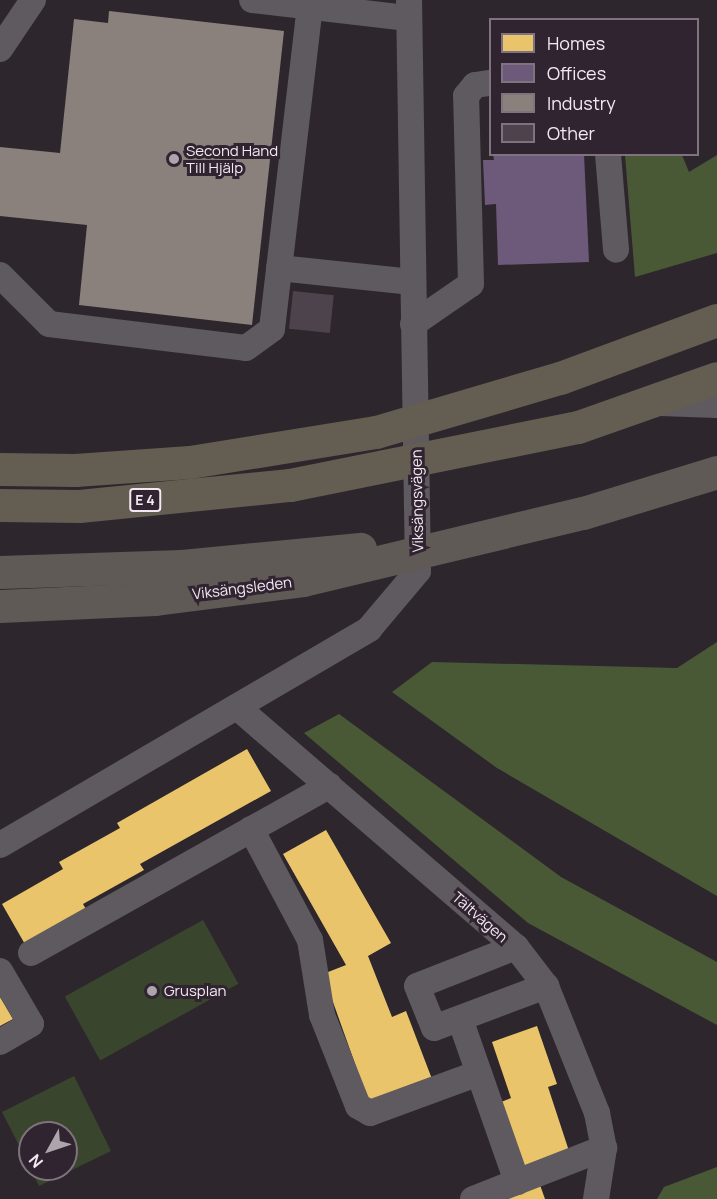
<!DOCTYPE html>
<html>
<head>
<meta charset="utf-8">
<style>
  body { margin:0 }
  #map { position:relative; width:717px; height:1199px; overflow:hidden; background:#2d272d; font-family:Manrope,sans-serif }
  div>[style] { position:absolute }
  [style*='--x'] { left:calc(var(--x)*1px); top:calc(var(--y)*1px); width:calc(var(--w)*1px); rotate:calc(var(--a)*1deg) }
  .green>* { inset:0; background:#3a452d; transform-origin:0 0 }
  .forest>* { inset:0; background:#495936 }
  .homes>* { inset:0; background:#e9c46a }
  .offices>* { inset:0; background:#6d597a }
  .industry>* { inset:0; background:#8a817c }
  .building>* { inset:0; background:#4c434d; transform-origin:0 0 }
  .minor>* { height:26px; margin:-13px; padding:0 13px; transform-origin:13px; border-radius:13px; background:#5f5a5f }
  .major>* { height:33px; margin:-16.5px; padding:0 16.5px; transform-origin:16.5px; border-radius:16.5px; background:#605a56 }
  .highway>* { height:33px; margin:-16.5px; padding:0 16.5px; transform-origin:16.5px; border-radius:16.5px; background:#635d52 }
  .dots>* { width:16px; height:16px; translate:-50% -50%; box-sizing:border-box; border:3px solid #302430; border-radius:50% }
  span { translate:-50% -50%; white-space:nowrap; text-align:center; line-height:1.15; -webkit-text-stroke:6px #302430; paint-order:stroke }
  .shield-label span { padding:2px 4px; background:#302430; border:2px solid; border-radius:4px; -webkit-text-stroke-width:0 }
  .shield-label { font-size:14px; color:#f2e9f2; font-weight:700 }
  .poi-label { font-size:15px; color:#f2e9f2 }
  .left { translate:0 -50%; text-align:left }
  .street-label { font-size:15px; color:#f2e9f2 }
  .legend { position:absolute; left:489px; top:18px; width:210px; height:138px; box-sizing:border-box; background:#302430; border:2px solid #7e737e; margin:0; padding:8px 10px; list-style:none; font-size:18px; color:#f2e9f2 }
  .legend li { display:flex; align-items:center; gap:12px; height:30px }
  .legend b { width:30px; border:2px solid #7e737e }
  .north { position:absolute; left:18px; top:1121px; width:60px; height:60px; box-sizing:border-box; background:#302430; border:2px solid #7e737e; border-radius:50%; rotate:230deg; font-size:16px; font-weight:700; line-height:24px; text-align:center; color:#f2e9f2 }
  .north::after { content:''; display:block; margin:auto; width:21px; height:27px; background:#ada5ad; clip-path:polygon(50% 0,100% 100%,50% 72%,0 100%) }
</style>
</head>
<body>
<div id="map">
  <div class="green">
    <i style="left:203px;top:920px;width:73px;height:158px;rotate:61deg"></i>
    <i style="clip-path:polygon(74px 1076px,111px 1151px,39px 1186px,31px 1169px,66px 1169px,66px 1133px,30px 1133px,30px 1167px,2px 1112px)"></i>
  </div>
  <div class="forest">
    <i style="clip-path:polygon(625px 155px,682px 155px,689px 172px,717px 155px,717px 253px,635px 277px)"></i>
    <i style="clip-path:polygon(717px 642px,717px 896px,497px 768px,392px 692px,432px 662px,677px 668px)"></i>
    <i style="clip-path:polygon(339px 714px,561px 877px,717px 962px,717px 1025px,528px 923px,304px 733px)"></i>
    <i style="clip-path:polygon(717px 1167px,717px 1199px,657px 1199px,664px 1187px)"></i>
  </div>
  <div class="homes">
    <i style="clip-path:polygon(247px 749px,271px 791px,140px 864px,144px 870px,83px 904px,87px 911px,26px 946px,2px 904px,63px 869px,59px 862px,120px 828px,117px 823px)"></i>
    <i style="clip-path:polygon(326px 830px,391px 943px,368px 956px,392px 1017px,406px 1011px,432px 1079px,369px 1103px,323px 974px,346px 965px,283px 854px)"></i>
    <i style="clip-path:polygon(0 997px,13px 1019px,0 1026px)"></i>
    <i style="clip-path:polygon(537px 1026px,557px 1084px,548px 1087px,569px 1151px,523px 1166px,501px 1102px,511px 1098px,492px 1042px)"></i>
    <i style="clip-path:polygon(540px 1185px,545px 1199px,505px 1199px)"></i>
  </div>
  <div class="offices">
    <i style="clip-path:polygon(493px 154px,584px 154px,589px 262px,498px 265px,496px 204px,485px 205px,483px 160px,494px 160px)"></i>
  </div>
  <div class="industry">
    <i style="clip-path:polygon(109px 11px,284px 31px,252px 325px,79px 305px,87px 225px,0 216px,0 147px,60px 153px,74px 19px,108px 23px)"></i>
  </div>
  <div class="building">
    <i style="left:293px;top:291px;width:41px;height:38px;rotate:6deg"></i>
  </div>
  <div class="minor">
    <i style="--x:252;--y:0;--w:157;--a:6.6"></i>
    <i style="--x:0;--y:49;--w:59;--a:-56"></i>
    <i style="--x:608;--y:154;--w:96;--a:85.2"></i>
    <i style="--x:279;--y:268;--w:134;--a:6"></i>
    <i style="--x:0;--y:275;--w:69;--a:45"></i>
    <i style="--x:49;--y:324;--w:198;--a:6.9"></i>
    <i style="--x:246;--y:348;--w:32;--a:-36"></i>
    <i style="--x:272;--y:329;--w:324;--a:-83.3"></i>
    <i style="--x:413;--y:324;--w:70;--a:-34.6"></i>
    <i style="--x:471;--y:284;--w:188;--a:-91.5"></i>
    <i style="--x:466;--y:96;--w:14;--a:-51"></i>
    <i style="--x:475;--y:85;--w:15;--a:-8"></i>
    <i style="--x:660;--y:403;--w:57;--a:2"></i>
    <i style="--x:238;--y:708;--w:367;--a:40.7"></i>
    <i style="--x:516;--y:947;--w:49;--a:52.4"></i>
    <i style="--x:546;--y:986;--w:137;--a:68.1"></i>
    <i style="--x:597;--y:1113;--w:36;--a:79"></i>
    <i style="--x:604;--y:1148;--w:52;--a:98.9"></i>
    <i style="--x:251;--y:829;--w:126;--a:62"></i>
    <i style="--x:310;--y:940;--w:76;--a:80.9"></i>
    <i style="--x:322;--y:1015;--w:98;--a:68.4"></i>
    <i style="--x:358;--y:1106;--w:14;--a:30"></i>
    <i style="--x:370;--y:1113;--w:116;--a:-20.2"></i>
    <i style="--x:0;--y:845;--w:428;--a:-30.3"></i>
    <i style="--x:369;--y:629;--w:76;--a:-49.8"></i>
    <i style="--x:418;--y:571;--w:571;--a:-90.9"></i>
    <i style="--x:516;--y:947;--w:106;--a:158.5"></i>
    <i style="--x:417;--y:986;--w:45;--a:68"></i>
    <i style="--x:434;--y:1028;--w:120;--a:-20.6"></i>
    <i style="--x:31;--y:953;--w:342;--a:-29.3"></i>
    <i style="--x:0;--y:971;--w:61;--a:59.7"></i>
    <i style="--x:31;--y:1024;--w:36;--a:150"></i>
    <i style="--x:460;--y:1019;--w:173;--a:70.7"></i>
    <i style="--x:473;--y:1199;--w:141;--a:-21.3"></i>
  </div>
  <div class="major">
    <i style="--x:0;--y:572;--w:182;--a:-1.9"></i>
    <i style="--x:182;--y:566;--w:179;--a:-5.5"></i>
    <i style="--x:0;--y:606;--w:155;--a:-2.6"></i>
    <i style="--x:155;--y:599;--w:149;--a:-7.3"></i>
    <i style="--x:303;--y:580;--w:288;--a:-13.5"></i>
    <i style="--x:583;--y:513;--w:140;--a:-17"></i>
  </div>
  <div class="highway">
    <i style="--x:0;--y:469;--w:75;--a:0.8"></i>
    <i style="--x:75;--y:470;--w:115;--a:-4"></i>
    <i style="--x:190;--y:462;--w:188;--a:-9.2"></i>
    <i style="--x:376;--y:432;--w:192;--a:-16.4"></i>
    <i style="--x:560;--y:378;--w:167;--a:-20.3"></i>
    <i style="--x:0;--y:505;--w:79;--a:0.7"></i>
    <i style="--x:79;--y:506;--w:212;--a:-5.7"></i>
    <i style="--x:290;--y:485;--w:294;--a:-11.4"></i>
    <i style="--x:578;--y:427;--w:147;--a:-19.4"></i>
  </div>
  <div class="dots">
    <i style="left:174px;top:159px;background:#ada5ad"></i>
    <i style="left:152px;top:991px;background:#ada5ad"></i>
  </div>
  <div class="shield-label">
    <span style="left:145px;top:500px">E 4</span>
  </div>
  <div class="poi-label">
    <span class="left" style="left:186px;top:159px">Second Hand<br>Till Hjälp</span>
    <span class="left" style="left:164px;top:991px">Grusplan</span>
  </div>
  <div class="street-label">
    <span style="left:417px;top:501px;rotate:-91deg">Viksängsvägen</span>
    <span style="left:242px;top:588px;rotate:-7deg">Viksängsleden</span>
    <span style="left:480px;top:917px;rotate:41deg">Tältvägen</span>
  </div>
  <ul class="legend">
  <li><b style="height:16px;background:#e9c46a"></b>Homes</li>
  <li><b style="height:16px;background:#6d597a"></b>Offices</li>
  <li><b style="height:16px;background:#8a817c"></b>Industry</li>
  <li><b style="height:16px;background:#4c434d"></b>Other</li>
  </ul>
  <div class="north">N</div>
</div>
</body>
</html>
